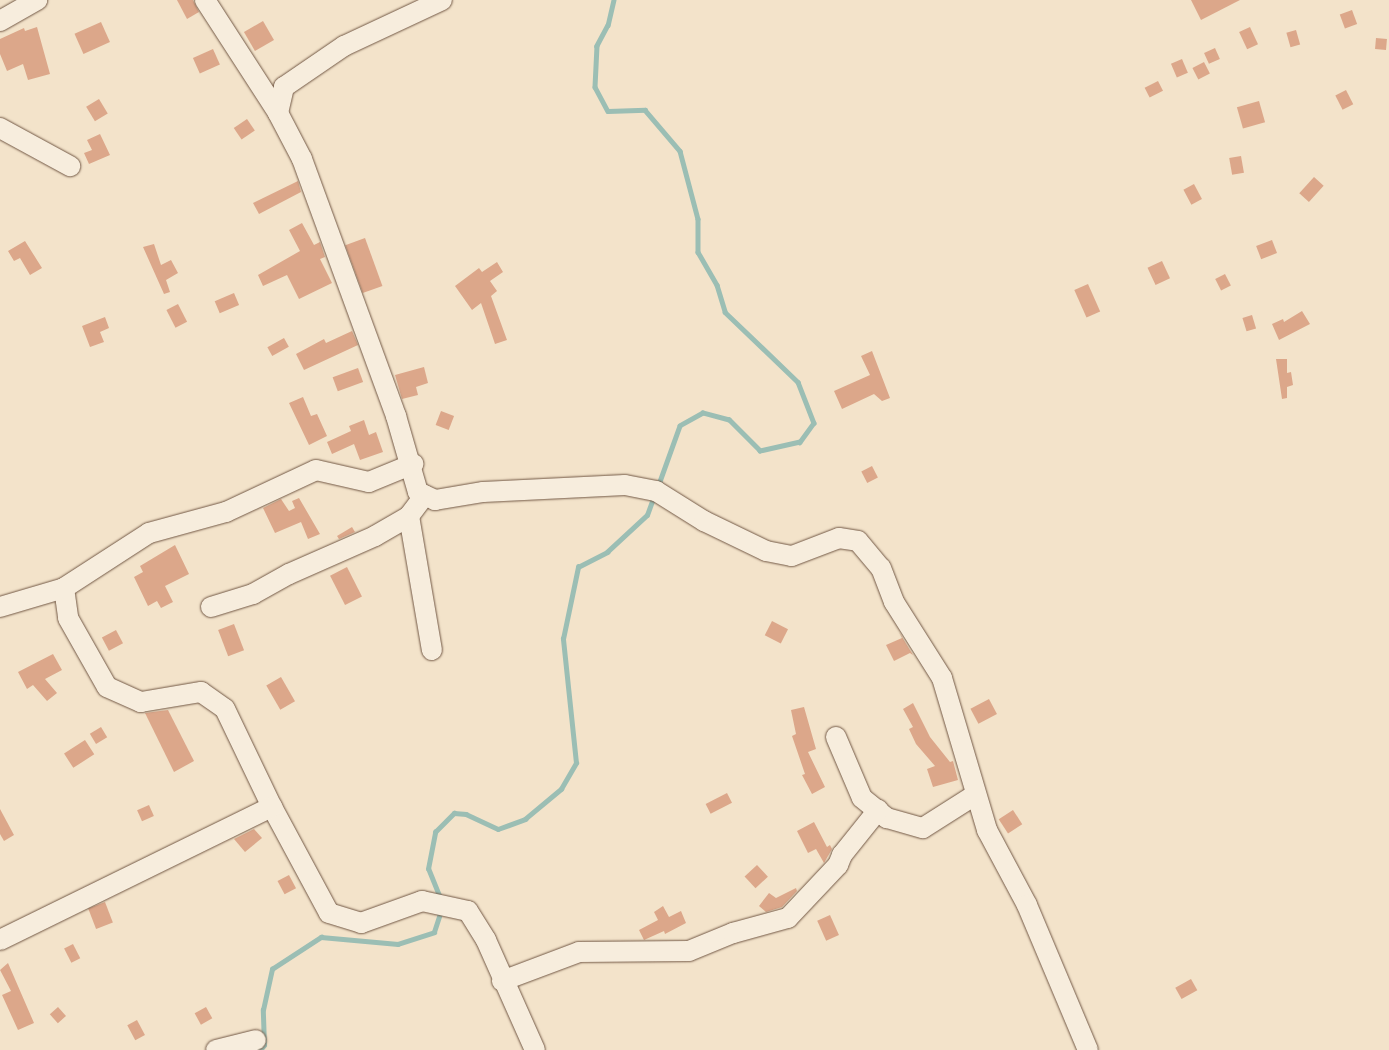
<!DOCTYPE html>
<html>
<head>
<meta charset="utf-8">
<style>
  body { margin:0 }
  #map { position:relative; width:1389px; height:1050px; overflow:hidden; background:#f3e3ca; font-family:"IM FELL DW Pica",serif }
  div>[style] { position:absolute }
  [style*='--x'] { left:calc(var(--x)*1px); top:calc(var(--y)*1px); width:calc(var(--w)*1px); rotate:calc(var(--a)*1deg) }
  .stream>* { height:4.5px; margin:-2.25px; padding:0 2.25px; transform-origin:2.25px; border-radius:2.25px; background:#9bbeb4 }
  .building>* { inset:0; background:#dca78a; transform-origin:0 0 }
  .roads { filter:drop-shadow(0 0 1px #725845) drop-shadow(0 0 1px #725845) }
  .minor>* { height:20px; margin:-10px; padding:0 10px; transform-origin:10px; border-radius:10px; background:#f7eddd }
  span { translate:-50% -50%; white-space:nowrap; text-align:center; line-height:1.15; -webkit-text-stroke:4px #f7eddd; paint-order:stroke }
</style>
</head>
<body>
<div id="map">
  <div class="stream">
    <i style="--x:614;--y:0;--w:26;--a:103"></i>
    <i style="--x:608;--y:25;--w:24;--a:118"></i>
    <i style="--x:597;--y:46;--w:41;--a:92.8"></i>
    <i style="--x:595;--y:87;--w:27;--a:62"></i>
    <i style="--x:608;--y:111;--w:37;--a:-2"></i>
    <i style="--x:645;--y:110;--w:54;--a:49.5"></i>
    <i style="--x:680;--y:151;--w:70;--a:75.2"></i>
    <i style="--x:698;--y:219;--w:33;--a:90"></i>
    <i style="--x:698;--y:252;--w:38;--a:60"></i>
    <i style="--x:717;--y:285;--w:28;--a:73"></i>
    <i style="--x:725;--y:312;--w:101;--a:43.8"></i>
    <i style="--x:798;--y:382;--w:44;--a:68.7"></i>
    <i style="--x:814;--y:423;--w:24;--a:126"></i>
    <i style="--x:800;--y:442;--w:41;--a:167.3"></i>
    <i style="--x:760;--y:451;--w:44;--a:-135"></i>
    <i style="--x:729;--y:420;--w:27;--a:-165"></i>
    <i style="--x:703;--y:413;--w:26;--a:151"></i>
    <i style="--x:680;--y:426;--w:65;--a:109.8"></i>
    <i style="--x:440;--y:898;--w:31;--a:-112"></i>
    <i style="--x:428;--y:869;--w:38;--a:-79"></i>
    <i style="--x:435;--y:832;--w:27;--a:-45"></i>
    <i style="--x:454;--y:813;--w:12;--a:5"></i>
    <i style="--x:466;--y:814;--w:35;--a:25"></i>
    <i style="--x:498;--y:829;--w:29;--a:-20"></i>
    <i style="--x:525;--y:819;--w:47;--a:-39.8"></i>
    <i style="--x:561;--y:789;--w:30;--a:-60"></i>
    <i style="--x:576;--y:763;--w:125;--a:-96"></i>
    <i style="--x:563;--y:639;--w:74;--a:-78.2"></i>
    <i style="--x:578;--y:567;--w:33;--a:-27"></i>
    <i style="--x:607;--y:552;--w:54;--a:-42.8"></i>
    <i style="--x:647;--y:515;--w:20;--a:-70"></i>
    <i style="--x:260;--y:1050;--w:6;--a:-51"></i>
    <i style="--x:264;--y:1045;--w:35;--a:-92"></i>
    <i style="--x:263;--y:1010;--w:42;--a:-77.6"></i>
    <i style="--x:272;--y:969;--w:59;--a:-33.1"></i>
    <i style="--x:321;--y:937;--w:77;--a:5.2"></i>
    <i style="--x:398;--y:944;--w:38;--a:-18"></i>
    <i style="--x:434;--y:932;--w:23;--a:-72"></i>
  </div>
  <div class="building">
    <i style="clip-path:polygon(177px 0,193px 0,199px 12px,187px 19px)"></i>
    <i style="clip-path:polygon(1191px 0,1240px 0,1201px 20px)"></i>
    <i style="left:1352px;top:10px;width:15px;height:13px;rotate:70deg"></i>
    <i style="left:263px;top:21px;width:22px;height:22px;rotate:60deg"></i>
    <i style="left:101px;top:22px;width:22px;height:29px;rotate:66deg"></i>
    <i style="clip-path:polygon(37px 27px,50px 74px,28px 80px,23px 64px,7px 71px,0 54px,0 39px,24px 28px,25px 31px)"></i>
    <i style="left:1250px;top:27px;width:19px;height:12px;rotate:65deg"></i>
    <i style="left:1296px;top:30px;width:15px;height:10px;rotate:74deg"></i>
    <i style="left:1376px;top:38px;width:11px;height:11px;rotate:5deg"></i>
    <i style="left:1215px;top:48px;width:12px;height:12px;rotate:66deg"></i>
    <i style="left:213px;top:49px;width:17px;height:22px;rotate:66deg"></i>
    <i style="left:1182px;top:59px;width:15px;height:12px;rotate:67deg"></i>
    <i style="left:1204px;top:62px;width:13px;height:13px;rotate:63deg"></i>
    <i style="left:1158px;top:81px;width:11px;height:15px;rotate:63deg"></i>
    <i style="left:1346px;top:90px;width:16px;height:12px;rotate:63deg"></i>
    <i style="left:99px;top:99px;width:17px;height:15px;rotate:59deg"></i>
    <i style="left:1259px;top:101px;width:22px;height:23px;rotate:74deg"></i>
    <i style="left:247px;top:119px;width:14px;height:16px;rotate:56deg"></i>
    <i style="clip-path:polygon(100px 134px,110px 155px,89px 164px,84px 153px,92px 150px,87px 140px)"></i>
    <i style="left:1241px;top:156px;width:17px;height:12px;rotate:80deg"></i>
    <i style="left:1314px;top:177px;width:13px;height:22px;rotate:42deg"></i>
    <i style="clip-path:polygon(298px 181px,301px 192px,259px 214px,253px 203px)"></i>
    <i style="left:1194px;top:184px;width:17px;height:12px;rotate:62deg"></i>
    <i style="clip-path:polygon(302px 223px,314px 245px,320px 242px,325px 257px,320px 259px,332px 283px,299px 299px,287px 275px,263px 286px,258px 275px,300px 251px,289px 230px)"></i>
    <i style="left:365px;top:238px;width:51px;height:21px;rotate:70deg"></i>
    <i style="left:1272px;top:240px;width:14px;height:17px;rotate:69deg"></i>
    <i style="clip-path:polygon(25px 241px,42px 268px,30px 275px,20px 258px,14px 261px,8px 251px)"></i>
    <i style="clip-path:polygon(154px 244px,161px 265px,171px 260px,178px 273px,166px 280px,170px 292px,164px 294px,143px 247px)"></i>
    <i style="left:1162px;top:261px;width:19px;height:16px;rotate:65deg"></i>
    <i style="clip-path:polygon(497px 262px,503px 272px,490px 281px,497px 291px,491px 296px,507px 340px,495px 344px,481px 303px,472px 310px,455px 286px,479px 268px,482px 272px)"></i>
    <i style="left:1225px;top:274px;width:13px;height:11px;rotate:63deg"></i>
    <i style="left:1088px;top:284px;width:30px;height:15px;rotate:66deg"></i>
    <i style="left:234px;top:293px;width:13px;height:21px;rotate:67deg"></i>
    <i style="left:178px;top:304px;width:20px;height:13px;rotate:63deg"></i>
    <i style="clip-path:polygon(1302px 311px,1310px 324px,1279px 340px,1272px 324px,1283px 319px,1284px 322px)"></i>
    <i style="left:1252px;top:315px;width:14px;height:10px;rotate:73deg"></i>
    <i style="clip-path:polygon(105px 317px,109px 328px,100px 332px,104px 342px,90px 347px,82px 326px)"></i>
    <i style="clip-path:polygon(352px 331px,358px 345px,304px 370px,296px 354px,324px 339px,326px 343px)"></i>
    <i style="left:284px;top:338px;width:10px;height:19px;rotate:61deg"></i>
    <i style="clip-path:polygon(872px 351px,890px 398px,882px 401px,874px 394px,842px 409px,834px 391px,870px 375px,861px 356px)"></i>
    <i style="clip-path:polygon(1276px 359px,1287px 359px,1287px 373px,1291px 372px,1293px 385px,1287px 387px,1287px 398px,1282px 399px)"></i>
    <i style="clip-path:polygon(424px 367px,428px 383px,416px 387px,418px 395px,402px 399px,395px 375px)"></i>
    <i style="left:358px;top:368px;width:15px;height:27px;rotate:70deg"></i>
    <i style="clip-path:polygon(303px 397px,311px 416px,317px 414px,327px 436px,309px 445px,289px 403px)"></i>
    <i style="left:441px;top:411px;width:14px;height:15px;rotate:21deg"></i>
    <i style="clip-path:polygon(364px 420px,369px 435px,376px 432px,383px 452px,360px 460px,354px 444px,332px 454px,327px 442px,351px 431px,349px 426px)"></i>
    <i style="left:872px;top:466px;width:13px;height:12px;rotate:63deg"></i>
    <i style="clip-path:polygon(299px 498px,320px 534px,308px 539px,301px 522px,275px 533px,263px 508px,281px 499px,289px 511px,295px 508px,292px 501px)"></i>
    <i style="clip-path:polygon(352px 527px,355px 532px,339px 539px,337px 536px)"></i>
    <i style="clip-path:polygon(175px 545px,189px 574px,165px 586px,173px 602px,161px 608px,157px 601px,148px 606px,134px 577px,143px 572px,140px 566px)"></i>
    <i style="left:347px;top:567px;width:33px;height:19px;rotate:63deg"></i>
    <i style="left:772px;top:621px;width:18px;height:16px;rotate:27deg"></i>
    <i style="left:234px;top:624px;width:28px;height:17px;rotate:69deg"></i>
    <i style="left:116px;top:630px;width:15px;height:16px;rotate:62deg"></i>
    <i style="clip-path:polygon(899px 632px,913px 655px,910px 653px,894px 661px,886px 645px,902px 638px)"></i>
    <i style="clip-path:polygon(53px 654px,62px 670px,45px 679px,57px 693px,47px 701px,33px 685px,27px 689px,18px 672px)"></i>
    <i style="left:281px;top:677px;width:28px;height:17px;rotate:60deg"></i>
    <i style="left:989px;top:699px;width:17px;height:21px;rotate:62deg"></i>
    <i style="clip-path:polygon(913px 703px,930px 737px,950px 762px,953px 761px,958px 780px,933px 787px,927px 769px,935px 766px,916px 744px,909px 729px,913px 727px,903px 709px)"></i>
    <i style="clip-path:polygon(804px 707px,816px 749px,808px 752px,825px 787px,812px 794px,802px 775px,805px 774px,792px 736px,796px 734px,791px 710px)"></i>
    <i style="clip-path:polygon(168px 710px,194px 761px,174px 772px,145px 713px)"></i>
    <i style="left:101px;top:727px;width:12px;height:13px;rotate:59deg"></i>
    <i style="left:85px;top:740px;width:17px;height:25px;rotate:57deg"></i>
    <i style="left:727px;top:793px;width:11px;height:24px;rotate:63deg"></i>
    <i style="left:149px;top:805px;width:12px;height:13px;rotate:66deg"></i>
    <i style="clip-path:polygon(0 809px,14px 835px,4px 841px,0 834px)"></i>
    <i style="left:1013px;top:810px;width:17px;height:17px;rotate:57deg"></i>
    <i style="clip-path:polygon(814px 822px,827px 847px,830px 845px,832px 849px,824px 863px,816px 849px,808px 853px,797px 831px)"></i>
    <i style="clip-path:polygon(254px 829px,262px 838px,245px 852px,234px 839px)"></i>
    <i style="left:757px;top:865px;width:16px;height:17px;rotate:47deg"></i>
    <i style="left:289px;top:875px;width:15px;height:13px;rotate:62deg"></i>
    <i style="clip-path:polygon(796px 888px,797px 891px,782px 907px,766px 912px,759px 906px,769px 893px,776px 898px)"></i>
    <i style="left:105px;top:902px;width:22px;height:18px;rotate:69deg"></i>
    <i style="clip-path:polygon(663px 906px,669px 917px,681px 911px,686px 923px,665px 934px,664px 931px,644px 940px,639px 930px,658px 920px,654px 912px)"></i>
    <i style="left:830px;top:915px;width:22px;height:14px;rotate:66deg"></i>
    <i style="left:73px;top:944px;width:16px;height:10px;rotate:63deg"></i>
    <i style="clip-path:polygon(8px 963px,34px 1023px,18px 1030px,2px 995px,11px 991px,0 970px)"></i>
    <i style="left:1191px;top:979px;width:13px;height:18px;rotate:61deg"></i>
    <i style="left:58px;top:1007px;width:12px;height:11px;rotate:48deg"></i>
    <i style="left:206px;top:1007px;width:13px;height:13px;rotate:61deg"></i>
    <i style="left:137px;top:1020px;width:17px;height:11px;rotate:62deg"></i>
  </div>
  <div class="roads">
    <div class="minor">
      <i style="--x:205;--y:0;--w:135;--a:57.1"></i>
      <i style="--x:278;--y:113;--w:52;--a:62.4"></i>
      <i style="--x:302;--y:159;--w:274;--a:69.9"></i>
      <i style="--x:396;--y:416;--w:79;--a:73.9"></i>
      <i style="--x:418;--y:492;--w:19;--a:25"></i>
      <i style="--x:435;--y:500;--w:49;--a:-9.5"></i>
      <i style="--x:483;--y:492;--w:142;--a:-2.8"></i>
      <i style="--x:625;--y:485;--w:32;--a:11"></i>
      <i style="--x:656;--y:491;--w:57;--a:32"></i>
      <i style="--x:704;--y:521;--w:69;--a:25.8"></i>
      <i style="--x:766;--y:551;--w:26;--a:11"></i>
      <i style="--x:792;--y:556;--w:50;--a:-21"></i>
      <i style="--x:839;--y:538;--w:19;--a:9"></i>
      <i style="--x:858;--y:541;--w:35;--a:50"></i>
      <i style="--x:881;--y:568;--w:36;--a:69"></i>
      <i style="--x:894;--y:602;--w:90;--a:57.7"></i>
      <i style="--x:942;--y:678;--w:159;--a:73.5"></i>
      <i style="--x:987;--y:830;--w:85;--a:61.9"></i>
      <i style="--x:1027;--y:905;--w:157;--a:67.2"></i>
      <i style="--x:0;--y:21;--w:43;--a:-29.6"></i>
      <i style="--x:278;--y:113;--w:27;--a:-77"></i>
      <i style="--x:284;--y:87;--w:73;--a:-34.3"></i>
      <i style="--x:344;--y:46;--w:108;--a:-25.1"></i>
      <i style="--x:0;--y:128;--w:80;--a:28.5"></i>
      <i style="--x:409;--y:516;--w:136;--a:80.3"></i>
      <i style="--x:64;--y:588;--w:30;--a:82"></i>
      <i style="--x:68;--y:618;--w:79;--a:60.5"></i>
      <i style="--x:107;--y:687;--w:37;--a:24"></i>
      <i style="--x:141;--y:702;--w:61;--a:-9.5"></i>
      <i style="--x:201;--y:692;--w:29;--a:35"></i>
      <i style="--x:225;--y:709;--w:109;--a:64.4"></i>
      <i style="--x:272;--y:807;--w:120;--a:61.7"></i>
      <i style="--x:329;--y:913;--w:34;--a:17"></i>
      <i style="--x:361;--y:923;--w:65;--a:-19.8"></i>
      <i style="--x:422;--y:901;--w:47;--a:12.3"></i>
      <i style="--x:468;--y:911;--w:34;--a:58"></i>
      <i style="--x:486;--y:940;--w:120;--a:66"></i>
      <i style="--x:0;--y:607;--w:67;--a:-16.5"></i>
      <i style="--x:64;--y:588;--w:101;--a:-32.9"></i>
      <i style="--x:149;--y:533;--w:80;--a:-15.3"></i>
      <i style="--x:226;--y:512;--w:99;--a:-25"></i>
      <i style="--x:316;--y:470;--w:54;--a:12.8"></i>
      <i style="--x:369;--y:482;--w:48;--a:-22.2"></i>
      <i style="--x:211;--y:607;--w:44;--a:-17.2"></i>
      <i style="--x:253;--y:594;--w:41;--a:-29.1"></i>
      <i style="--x:289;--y:574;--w:94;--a:-23.8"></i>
      <i style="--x:375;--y:536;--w:39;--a:-30"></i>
      <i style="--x:409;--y:516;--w:26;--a:-53"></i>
      <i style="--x:836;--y:737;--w:66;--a:66.9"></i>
      <i style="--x:862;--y:798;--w:32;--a:39"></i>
      <i style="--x:887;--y:818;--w:37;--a:16"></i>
      <i style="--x:923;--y:828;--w:62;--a:-32.4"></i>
      <i style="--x:0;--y:940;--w:303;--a:-26.1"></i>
      <i style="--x:502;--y:981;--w:82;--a:-20.6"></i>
      <i style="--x:579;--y:952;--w:110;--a:-0.5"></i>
      <i style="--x:689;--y:951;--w:48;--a:-22.2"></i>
      <i style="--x:733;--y:933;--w:57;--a:-15.3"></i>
      <i style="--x:788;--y:918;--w:73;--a:-46.7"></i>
      <i style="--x:838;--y:865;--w:11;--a:-68"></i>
      <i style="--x:842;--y:855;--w:58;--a:-51.3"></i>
      <i style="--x:216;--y:1050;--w:41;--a:-14"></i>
    </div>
  </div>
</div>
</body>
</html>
